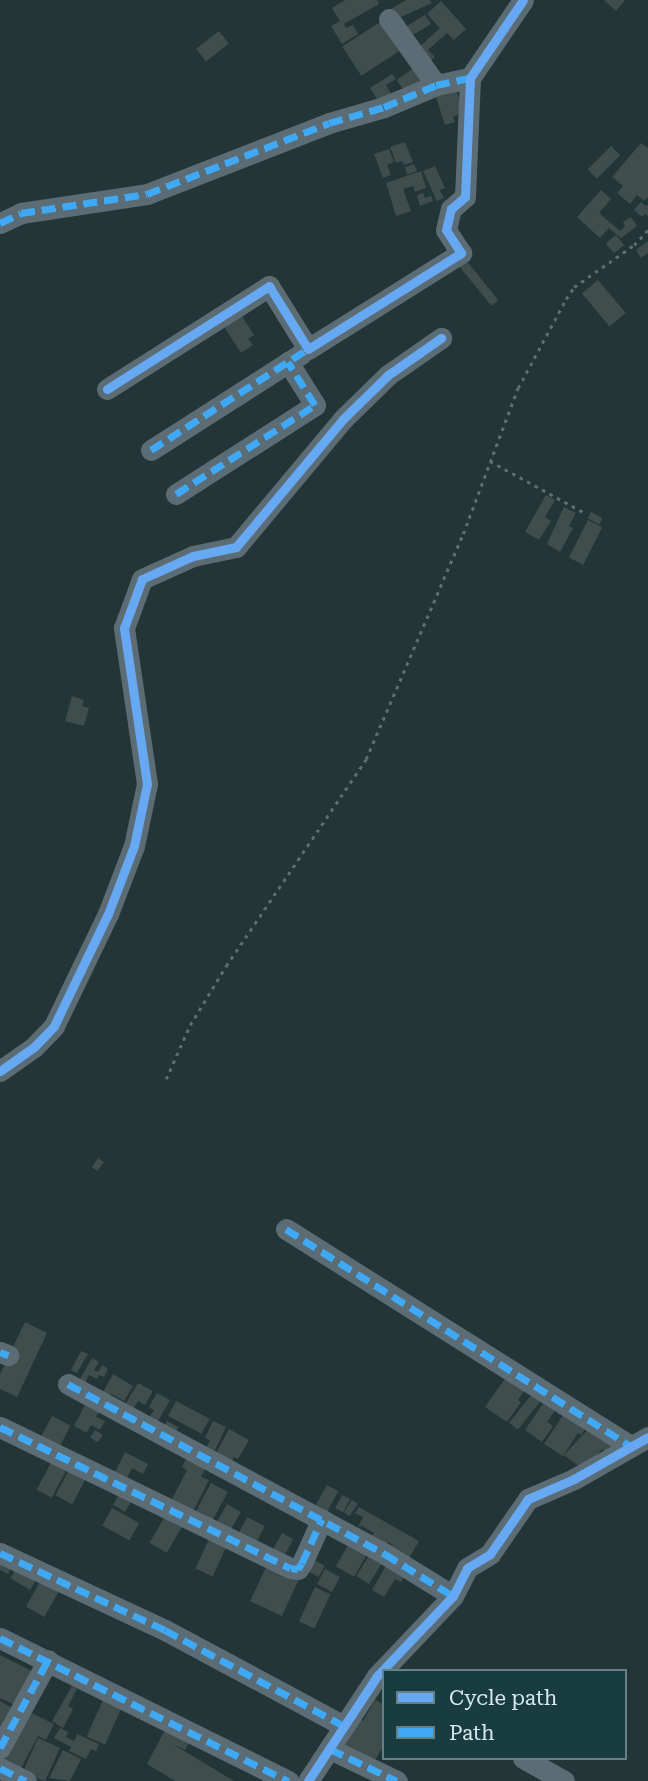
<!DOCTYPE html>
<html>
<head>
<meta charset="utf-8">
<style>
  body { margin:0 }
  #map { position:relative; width:648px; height:1781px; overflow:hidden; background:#223537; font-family:"Roboto Serif",serif }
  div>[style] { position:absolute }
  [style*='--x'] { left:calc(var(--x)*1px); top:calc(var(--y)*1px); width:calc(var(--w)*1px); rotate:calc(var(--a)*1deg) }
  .building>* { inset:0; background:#3f4e4d; transform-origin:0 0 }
  .path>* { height:2.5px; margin-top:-1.25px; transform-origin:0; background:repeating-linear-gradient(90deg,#5e6d72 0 3.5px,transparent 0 8.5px) }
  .minor>* { height:21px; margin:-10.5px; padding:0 10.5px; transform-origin:10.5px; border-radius:10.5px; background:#5c6c74 }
  .quiet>* { height:7px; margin-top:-3.5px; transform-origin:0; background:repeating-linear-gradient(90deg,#3fa9f5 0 14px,transparent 0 21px) }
  .cycleway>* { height:9px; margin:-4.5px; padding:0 4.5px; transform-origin:4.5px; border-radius:4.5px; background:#66a8f1 }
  span { translate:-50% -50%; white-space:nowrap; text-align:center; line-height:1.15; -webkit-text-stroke:5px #193c40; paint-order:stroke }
  .legend { position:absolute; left:382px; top:1669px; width:245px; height:91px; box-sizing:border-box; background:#193c40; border:2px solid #658185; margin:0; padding:9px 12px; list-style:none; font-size:21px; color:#d7e9ec }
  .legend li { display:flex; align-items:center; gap:14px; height:35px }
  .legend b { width:35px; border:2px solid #658185 }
</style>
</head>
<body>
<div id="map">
  <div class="building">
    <i style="clip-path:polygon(345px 0,377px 0,379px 4px,344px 24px,346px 28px,353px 25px,358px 34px,342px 44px,331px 26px,340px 21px,332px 8px)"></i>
    <i style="clip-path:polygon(406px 0,430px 0,432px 3px,401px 17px,407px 26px,425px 15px,431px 24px,406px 39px,389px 10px)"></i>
    <i style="clip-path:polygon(604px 0,625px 0,616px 11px)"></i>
    <i style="clip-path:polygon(441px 1px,466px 29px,454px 40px,447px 33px,428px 50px,435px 57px,427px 64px,415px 51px,440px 28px,427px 14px)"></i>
    <i style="left:380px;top:22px;width:35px;height:45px;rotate:57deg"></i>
    <i style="left:219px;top:31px;width:16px;height:29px;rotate:52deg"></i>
    <i style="left:418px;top:65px;width:19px;height:26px;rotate:55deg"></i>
    <i style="clip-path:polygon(392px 74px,396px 79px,386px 85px,391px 94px,379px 102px,370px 88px)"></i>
    <i style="clip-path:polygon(463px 90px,457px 92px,463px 112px,453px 117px,455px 122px,445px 125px,435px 94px)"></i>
    <i style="clip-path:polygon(405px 142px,413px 162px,404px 165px,402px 161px,396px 163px,390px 147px)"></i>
    <i style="clip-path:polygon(641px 143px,648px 148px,648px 197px,644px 201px,637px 195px,630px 204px,617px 193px,623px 186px,612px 177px)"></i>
    <i style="left:611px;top:146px;width:13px;height:33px;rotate:45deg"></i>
    <i style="clip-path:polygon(389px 149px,394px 162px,387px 165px,391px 175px,383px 178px,374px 154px)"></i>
    <i style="clip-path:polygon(414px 164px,417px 171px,407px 175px,405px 167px)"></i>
    <i style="clip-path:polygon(435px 166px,445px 188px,440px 190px,444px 198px,437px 201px,423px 171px)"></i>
    <i style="clip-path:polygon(421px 171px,426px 188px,415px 192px,413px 186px,403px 189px,411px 211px,396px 216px,386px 183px)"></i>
    <i style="clip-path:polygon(601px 190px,611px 199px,599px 213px,620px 231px,625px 226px,623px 222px,631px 217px,637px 226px,621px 238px,609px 228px,600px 238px,577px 217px)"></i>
    <i style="clip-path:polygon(423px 193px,425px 198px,431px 196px,433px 201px,420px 206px,417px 195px)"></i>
    <i style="clip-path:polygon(641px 202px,646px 206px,648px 204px,648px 216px,645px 214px,642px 217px,634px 210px)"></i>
    <i style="left:616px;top:235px;width:13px;height:13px;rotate:51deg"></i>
    <i style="clip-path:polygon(648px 241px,648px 253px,641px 258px,636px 250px)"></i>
    <i style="left:465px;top:259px;width:53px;height:9px;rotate:51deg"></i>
    <i style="left:598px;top:280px;width:43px;height:21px;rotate:50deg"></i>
    <i style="clip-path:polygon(240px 313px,254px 335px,248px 339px,253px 345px,241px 353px,223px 325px)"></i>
    <i style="clip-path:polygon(546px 495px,555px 500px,545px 517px,551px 521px,539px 540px,525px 532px)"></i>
    <i style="clip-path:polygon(564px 507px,576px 513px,569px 526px,573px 528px,560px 552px,547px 544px)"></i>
    <i style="left:591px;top:512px;width:13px;height:7px;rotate:29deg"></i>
    <i style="left:588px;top:520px;width:16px;height:42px;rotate:27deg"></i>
    <i style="clip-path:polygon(72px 696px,84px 700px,82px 706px,89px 708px,84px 726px,65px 721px)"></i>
    <i style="left:98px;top:1158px;width:7px;height:11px;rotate:34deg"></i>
    <i style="clip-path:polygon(25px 1322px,47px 1333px,17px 1397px,0 1389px,0 1374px)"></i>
    <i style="clip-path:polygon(81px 1351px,88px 1354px,77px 1373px,71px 1370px)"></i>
    <i style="clip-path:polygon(92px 1358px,99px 1362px,94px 1370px,98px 1372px,102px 1365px,108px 1369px,104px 1377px,99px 1375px,97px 1379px,89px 1375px,83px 1387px,77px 1384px)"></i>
    <i style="clip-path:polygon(509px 1373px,527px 1386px,518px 1400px,521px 1402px,507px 1422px,485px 1407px)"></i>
    <i style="clip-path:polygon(113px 1374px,133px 1386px,124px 1401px,111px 1394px,107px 1402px,100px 1398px)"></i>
    <i style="clip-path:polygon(138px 1383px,153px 1391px,145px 1405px,138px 1401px,130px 1414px,122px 1410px)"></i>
    <i style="left:535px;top:1390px;width:11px;height:42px;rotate:38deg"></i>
    <i style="clip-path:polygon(157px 1393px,170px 1400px,155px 1426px,147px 1421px,154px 1410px,149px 1407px)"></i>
    <i style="clip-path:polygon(548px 1396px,565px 1408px,560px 1415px,555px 1411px,547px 1422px,553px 1426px,542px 1442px,525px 1430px)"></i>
    <i style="clip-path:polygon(87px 1401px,101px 1408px,96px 1417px,105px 1421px,100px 1430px,91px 1425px,87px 1433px,74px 1426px)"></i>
    <i style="left:176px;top:1401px;width:38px;height:17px;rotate:28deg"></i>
    <i style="clip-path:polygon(567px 1409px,589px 1424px,581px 1435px,578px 1433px,563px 1456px,544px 1444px)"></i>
    <i style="left:52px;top:1416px;width:21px;height:25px;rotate:28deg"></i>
    <i style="left:167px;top:1421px;width:13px;height:13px;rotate:29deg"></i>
    <i style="clip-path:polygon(213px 1421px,226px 1427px,212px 1456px,204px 1452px,210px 1440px,205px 1438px)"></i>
    <i style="clip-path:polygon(592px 1425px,614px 1449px,610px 1455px,602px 1449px,585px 1471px,564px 1455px)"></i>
    <i style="clip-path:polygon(229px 1429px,249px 1440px,238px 1459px,234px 1457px,230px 1464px,215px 1455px)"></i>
    <i style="left:95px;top:1430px;width:9px;height:9px;rotate:32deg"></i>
    <i style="clip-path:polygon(125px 1452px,148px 1464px,143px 1474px,132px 1468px,124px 1484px,112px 1478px)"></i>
    <i style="clip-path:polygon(188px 1455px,207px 1465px,201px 1477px,209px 1480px,191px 1516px,169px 1505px,187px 1470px,182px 1467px)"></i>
    <i style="left:54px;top:1457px;width:17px;height:37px;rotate:28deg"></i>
    <i style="left:70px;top:1468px;width:19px;height:31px;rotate:28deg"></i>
    <i style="left:211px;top:1483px;width:19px;height:38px;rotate:28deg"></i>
    <i style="left:327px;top:1485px;width:13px;height:29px;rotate:29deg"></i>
    <i style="left:121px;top:1491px;width:14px;height:16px;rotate:30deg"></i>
    <i style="left:342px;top:1495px;width:9px;height:15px;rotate:27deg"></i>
    <i style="left:352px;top:1500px;width:7px;height:15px;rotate:34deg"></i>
    <i style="left:227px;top:1504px;width:16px;height:26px;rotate:30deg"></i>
    <i style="clip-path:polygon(359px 1507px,419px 1541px,406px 1564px,388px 1553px,393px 1545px,388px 1542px,385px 1548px,370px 1539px,374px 1533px,362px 1526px,358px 1527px,363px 1517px,355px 1513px)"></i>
    <i style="left:112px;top:1508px;width:31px;height:20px;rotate:29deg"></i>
    <i style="left:165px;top:1516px;width:20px;height:31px;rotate:30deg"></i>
    <i style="left:247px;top:1517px;width:20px;height:22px;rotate:27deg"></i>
    <i style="left:282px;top:1533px;width:13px;height:22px;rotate:29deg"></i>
    <i style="left:211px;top:1535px;width:19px;height:37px;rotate:25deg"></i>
    <i style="left:349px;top:1543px;width:21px;height:27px;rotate:29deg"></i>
    <i style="left:370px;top:1554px;width:15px;height:26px;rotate:32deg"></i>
    <i style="clip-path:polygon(0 1557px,13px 1563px,8px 1574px,0 1570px)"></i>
    <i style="left:309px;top:1557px;width:18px;height:13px;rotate:29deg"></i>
    <i style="clip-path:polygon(388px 1562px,406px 1573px,401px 1582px,395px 1579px,384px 1597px,372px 1590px)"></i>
    <i style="left:267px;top:1565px;width:35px;height:40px;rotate:25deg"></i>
    <i style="left:17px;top:1567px;width:23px;height:13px;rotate:31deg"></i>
    <i style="left:325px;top:1569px;width:17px;height:17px;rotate:28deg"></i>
    <i style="left:42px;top:1578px;width:21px;height:33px;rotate:29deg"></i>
    <i style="left:315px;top:1587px;width:17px;height:38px;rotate:25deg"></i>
    <i style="clip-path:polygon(0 1655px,34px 1672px,17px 1706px,0 1698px)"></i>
    <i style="clip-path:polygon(72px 1686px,77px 1689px,68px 1706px,73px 1709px,63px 1728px,52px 1721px)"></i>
    <i style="left:103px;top:1700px;width:20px;height:40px;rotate:24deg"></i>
    <i style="clip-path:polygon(375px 1700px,384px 1705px,384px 1745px,372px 1765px,343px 1750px,360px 1719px,363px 1721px)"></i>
    <i style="clip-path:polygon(0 1701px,16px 1710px,0 1739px)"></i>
    <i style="clip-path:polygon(25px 1710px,54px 1724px,46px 1740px,38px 1736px,20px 1770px,0 1760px)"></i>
    <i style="clip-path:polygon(167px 1726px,191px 1739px,185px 1750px,171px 1743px,234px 1781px,175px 1781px,147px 1764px)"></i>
    <i style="clip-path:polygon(60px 1728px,68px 1732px,66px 1737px,74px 1741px,77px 1734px,99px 1744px,96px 1751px,91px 1749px,86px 1759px,69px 1751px,71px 1747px,54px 1738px)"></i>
    <i style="left:38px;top:1738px;width:24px;height:37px;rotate:24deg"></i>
    <i style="clip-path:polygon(63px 1750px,81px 1759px,70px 1781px,49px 1778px)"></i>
  </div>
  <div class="path">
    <i style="--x:490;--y:461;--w:108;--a:28.7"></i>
    <i style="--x:166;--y:1079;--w:59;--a:-66"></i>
    <i style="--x:190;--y:1025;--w:69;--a:-58.6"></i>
    <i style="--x:226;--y:966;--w:250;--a:-55.9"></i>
    <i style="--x:366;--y:759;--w:245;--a:-66.7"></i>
    <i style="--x:463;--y:534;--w:156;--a:-69.4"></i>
    <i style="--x:518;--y:388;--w:101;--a:-61.7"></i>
    <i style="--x:566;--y:299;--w:14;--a:-56"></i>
    <i style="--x:574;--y:287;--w:73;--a:-35"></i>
    <i style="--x:634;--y:245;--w:21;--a:-47"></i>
  </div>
  <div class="minor">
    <i style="--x:389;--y:19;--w:81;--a:54.5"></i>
    <i style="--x:0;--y:223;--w:23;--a:-25"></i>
    <i style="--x:21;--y:213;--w:127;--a:-8.6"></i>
    <i style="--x:147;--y:194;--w:195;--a:-21.3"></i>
    <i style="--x:329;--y:123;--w:57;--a:-16.2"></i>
    <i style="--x:384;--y:107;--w:56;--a:-22.9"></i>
    <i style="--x:436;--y:85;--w:35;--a:-12"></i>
    <i style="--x:107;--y:389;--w:192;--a:-32.4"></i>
    <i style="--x:269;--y:286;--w:74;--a:58.2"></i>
    <i style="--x:308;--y:349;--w:181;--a:-32.1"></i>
    <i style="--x:461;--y:253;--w:27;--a:-123"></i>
    <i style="--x:446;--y:230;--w:22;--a:-77"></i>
    <i style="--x:451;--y:209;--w:18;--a:-41"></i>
    <i style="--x:465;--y:197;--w:119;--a:-87.6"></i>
    <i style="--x:470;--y:78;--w:94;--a:-55.8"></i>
    <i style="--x:151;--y:450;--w:178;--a:-32.6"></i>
    <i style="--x:176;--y:494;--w:165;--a:-32.6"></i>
    <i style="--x:315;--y:405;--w:51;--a:-122.1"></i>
    <i style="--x:0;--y:1071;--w:42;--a:-35.2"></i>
    <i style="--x:34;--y:1047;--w:29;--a:-46"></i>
    <i style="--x:54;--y:1026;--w:124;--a:-64.3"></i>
    <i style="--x:108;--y:914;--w:73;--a:-69.1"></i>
    <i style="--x:134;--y:846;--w:63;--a:-78.2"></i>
    <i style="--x:147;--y:784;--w:158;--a:-98.4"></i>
    <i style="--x:124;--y:628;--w:52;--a:-69.8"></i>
    <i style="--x:142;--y:579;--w:56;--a:-24.3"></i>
    <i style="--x:193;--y:556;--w:44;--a:-11.8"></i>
    <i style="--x:236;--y:547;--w:167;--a:-50.1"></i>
    <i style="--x:343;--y:419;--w:63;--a:-44.4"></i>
    <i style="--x:388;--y:375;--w:65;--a:-34.9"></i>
    <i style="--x:286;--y:1229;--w:407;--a:32.2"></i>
    <i style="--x:0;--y:1352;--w:9;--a:21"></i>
    <i style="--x:68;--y:1384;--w:360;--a:28.2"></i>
    <i style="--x:385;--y:1554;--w:80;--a:31.7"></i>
    <i style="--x:0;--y:1427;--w:323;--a:25.9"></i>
    <i style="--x:291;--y:1568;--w:7;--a:8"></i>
    <i style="--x:298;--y:1569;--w:7;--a:-56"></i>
    <i style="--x:302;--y:1563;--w:48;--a:-65.6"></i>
    <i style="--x:0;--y:1553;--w:182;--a:25"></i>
    <i style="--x:165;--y:1630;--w:203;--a:28.2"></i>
    <i style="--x:0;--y:1638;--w:322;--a:26.4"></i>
    <i style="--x:0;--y:1748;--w:100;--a:-61.4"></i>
    <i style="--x:330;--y:1749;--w:74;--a:25.5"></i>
    <i style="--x:523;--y:1758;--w:47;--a:29.3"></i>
    <i style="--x:0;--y:1768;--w:29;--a:27"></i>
    <i style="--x:308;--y:1781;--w:126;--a:-56.7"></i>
    <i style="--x:377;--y:1676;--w:110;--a:-46.5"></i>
    <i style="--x:453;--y:1596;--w:31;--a:-63"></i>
    <i style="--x:467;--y:1568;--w:27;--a:-31"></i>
    <i style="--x:490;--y:1554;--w:67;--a:-55.4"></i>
    <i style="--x:528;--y:1499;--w:50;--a:-23.5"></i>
    <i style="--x:574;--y:1479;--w:85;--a:-29.6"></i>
  </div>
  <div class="quiet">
    <i style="--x:0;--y:223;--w:23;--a:-25"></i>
    <i style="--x:21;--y:213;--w:127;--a:-8.6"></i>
    <i style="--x:147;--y:194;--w:195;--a:-21.3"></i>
    <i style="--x:329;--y:123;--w:57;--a:-16.2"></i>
    <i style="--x:384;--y:107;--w:56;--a:-22.9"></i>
    <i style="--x:436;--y:85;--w:35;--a:-12"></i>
    <i style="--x:151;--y:450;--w:187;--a:-32.8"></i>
    <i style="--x:176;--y:494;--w:165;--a:-32.6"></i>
    <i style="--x:315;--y:405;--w:51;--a:-122.1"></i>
    <i style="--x:286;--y:1229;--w:407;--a:32.2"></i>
    <i style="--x:0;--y:1352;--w:9;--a:21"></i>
    <i style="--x:68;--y:1384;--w:360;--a:28.2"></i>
    <i style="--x:385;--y:1554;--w:80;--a:31.7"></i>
    <i style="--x:0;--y:1427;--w:323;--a:25.9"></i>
    <i style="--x:291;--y:1568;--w:7;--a:8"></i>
    <i style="--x:298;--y:1569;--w:7;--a:-56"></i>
    <i style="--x:302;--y:1563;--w:48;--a:-65.6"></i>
    <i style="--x:0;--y:1553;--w:182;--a:25"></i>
    <i style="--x:165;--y:1630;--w:203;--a:28.2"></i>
    <i style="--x:0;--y:1638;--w:322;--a:26.4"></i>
    <i style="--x:0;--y:1748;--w:100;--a:-61.4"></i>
    <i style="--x:330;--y:1749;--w:74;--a:25.5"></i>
    <i style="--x:0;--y:1768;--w:29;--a:27"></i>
  </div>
  <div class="cycleway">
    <i style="--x:107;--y:389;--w:192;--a:-32.4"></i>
    <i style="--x:269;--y:286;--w:74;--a:58.2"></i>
    <i style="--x:308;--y:349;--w:181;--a:-32.1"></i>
    <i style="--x:461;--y:253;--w:27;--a:-123"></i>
    <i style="--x:446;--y:230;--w:22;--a:-77"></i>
    <i style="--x:451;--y:209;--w:18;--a:-41"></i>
    <i style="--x:465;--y:197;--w:119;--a:-87.6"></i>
    <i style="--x:470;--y:78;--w:94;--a:-55.8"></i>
    <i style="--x:0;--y:1071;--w:42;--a:-35.2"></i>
    <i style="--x:34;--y:1047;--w:29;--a:-46"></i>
    <i style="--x:54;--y:1026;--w:124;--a:-64.3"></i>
    <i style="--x:108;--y:914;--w:73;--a:-69.1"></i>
    <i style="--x:134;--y:846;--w:63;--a:-78.2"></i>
    <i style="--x:147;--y:784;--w:158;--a:-98.4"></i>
    <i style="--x:124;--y:628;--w:52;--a:-69.8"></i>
    <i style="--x:142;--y:579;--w:56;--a:-24.3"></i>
    <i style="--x:193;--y:556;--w:44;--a:-11.8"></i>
    <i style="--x:236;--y:547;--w:167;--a:-50.1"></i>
    <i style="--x:343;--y:419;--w:63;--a:-44.4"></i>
    <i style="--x:388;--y:375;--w:65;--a:-34.9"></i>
    <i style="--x:308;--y:1781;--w:126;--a:-56.7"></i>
    <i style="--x:377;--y:1676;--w:110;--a:-46.5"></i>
    <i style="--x:453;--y:1596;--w:31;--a:-63"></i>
    <i style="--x:467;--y:1568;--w:27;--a:-31"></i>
    <i style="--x:490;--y:1554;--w:67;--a:-55.4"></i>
    <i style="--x:528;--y:1499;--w:50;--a:-23.5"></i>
    <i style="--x:574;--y:1479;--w:85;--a:-29.6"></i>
  </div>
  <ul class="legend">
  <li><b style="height:9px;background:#66a8f1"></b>Cycle path</li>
  <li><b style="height:9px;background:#3fa9f5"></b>Path</li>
  </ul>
</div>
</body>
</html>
